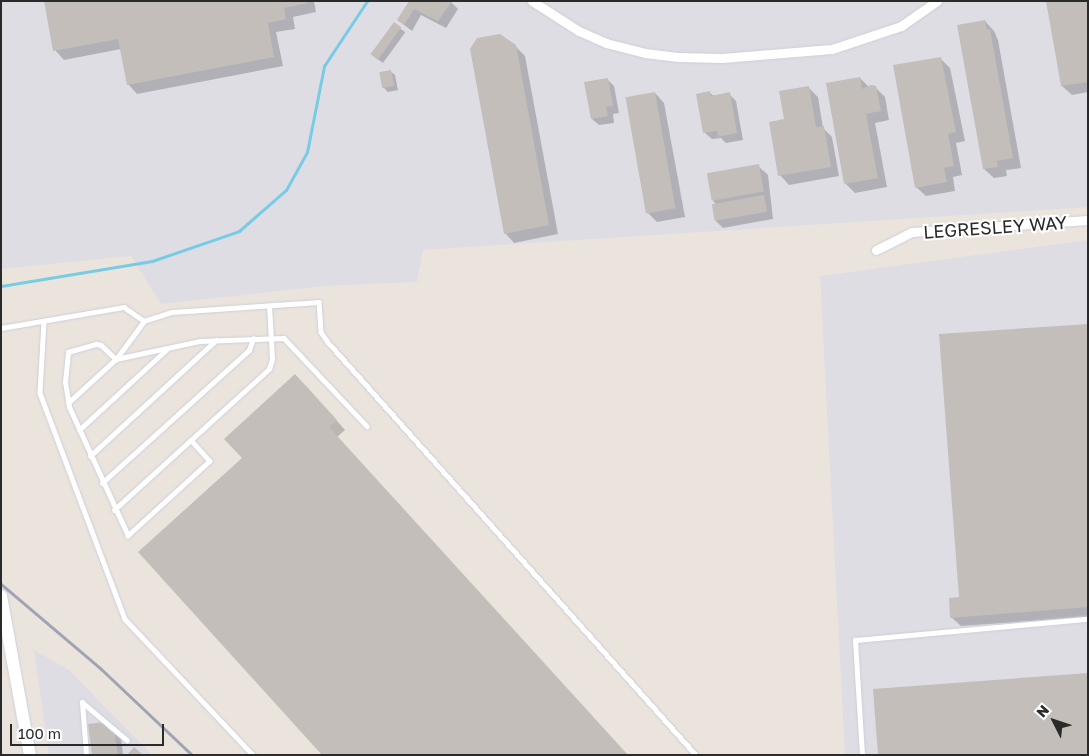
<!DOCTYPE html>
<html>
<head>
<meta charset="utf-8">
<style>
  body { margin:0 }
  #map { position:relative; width:1089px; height:756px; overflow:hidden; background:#ebe4dd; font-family:"Golos Text",sans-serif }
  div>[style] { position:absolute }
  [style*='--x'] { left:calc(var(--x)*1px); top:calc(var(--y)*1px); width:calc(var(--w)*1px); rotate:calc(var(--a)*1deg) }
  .industrial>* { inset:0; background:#dedde4 }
  .shadow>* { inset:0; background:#0003; transform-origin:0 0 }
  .stream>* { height:3px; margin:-1.5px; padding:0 1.5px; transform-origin:1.5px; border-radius:1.5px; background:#77cce5 }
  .building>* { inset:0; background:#c3beb9; transform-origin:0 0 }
  .roads { filter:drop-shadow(0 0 1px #cbcfda) drop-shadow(0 0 1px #cbcfda) }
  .lane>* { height:4.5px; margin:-2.25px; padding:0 2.25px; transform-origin:2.25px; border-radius:2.25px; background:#fff }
  .street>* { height:9px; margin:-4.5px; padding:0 4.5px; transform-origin:4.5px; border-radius:4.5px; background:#fff }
  .secondary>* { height:12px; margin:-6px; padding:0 6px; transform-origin:6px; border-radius:6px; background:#fff }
  .rail>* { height:3px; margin:-1.5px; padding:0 1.5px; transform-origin:1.5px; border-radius:1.5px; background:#a0a3b3 }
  span { translate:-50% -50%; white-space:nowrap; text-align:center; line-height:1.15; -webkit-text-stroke:4px #fff; paint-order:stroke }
  .street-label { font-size:18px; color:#2a2a2a }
  .frame { position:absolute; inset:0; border:2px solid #2a2a2a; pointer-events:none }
  .north { position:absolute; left:1029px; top:696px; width:50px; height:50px; -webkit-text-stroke:4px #fff; paint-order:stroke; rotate:311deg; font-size:14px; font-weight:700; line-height:20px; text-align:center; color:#2a2a2a }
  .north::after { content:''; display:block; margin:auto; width:18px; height:22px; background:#2a2a2a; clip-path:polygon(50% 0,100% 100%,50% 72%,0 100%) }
  .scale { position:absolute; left:10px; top:724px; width:154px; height:22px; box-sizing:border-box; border:2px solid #2a2a2a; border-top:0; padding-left:6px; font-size:15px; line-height:18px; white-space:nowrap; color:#2a2a2a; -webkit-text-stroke:4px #fff; paint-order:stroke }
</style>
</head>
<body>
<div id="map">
  <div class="industrial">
    <i style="clip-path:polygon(1px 1px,1088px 1px,1088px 207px,423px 250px,417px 282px,325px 286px,161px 304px,131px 256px,1px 269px)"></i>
    <i style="clip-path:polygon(1088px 240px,1088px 755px,845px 755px,820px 276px)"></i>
    <i style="clip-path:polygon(34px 650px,69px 670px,152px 755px,49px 755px)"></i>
  </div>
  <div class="shadow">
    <i style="clip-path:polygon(45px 1px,314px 1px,316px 12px,293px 17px,295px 29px,276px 32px,283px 66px,137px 94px,128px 84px,121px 49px,64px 60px,55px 50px)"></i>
    <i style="clip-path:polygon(410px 1px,450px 1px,458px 9px,446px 28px,421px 15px,412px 31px,398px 20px)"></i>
    <i style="clip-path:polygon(1047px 1px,1088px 1px,1088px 92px,1072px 95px,1062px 86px)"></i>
    <i style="clip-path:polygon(985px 21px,994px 31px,998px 40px,1021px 168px,1006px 170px,1007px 176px,994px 178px,984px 169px)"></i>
    <i style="left:394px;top:24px;width:14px;height:38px;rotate:36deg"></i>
    <i style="clip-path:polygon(515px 46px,525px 56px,558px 234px,514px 243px,505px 233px)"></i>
    <i style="clip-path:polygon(940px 58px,950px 68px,965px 141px,956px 143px,962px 175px,953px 177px,955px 191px,926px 196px,916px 187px)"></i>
    <i style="clip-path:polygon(390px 71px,395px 75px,398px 90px,388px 92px,384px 88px)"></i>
    <i style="clip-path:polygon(860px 78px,869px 87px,876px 88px,885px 97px,889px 120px,875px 123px,887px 187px,855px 193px,845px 183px)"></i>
    <i style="clip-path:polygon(607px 79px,614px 86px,619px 113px,613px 114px,614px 123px,599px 125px,592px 119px)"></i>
    <i style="clip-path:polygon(808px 87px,818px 97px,823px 128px,832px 137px,839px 176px,789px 185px,780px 175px,786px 120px)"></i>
    <i style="clip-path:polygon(655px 93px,664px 103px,685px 217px,657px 222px,648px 213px)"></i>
    <i style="clip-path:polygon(710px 93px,714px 96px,729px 94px,736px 101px,743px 140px,726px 143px,721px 138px,712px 139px,705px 133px)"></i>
    <i style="clip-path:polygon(758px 166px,768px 175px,773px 219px,723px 228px,716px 221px,714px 205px,716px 204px,713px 201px)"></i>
    <i style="clip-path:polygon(1088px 325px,1088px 617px,961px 626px,951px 617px)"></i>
    <i style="clip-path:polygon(305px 385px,345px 430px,337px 437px,244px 458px)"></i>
    <i style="clip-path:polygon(104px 723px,111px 732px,114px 732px,121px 738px,123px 755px,94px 755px)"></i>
  </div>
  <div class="stream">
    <i style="--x:1;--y:286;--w:153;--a:-9.4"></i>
    <i style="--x:152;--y:261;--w:92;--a:-19"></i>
    <i style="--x:239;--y:231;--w:62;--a:-41.1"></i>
    <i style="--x:286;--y:190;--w:43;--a:-61.1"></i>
    <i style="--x:307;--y:152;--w:88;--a:-78.8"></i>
    <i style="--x:324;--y:66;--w:78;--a:-56.5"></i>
  </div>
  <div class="building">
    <i style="clip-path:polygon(44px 1px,307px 1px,308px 3px,284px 8px,286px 19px,268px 23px,274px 57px,127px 85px,118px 39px,53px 51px)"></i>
    <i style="clip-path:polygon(409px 1px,452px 1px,438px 21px,414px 9px,404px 25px,397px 20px)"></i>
    <i style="clip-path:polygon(1046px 1px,1087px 1px,1088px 82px,1061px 86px)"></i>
    <i style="clip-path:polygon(985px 20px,987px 30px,990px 29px,1013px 158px,997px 161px,998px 167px,983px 169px,957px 25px)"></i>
    <i style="left:394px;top:22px;width:9px;height:40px;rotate:36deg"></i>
    <i style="clip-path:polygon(500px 34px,516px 45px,549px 225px,504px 234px,470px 49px,477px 38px)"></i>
    <i style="clip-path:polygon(941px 57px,956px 132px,948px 134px,954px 166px,944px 168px,947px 182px,915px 188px,893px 65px)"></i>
    <i style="left:391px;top:70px;width:16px;height:12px;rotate:79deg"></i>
    <i style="clip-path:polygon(860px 77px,862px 89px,871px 85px,876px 86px,881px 111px,866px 114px,878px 178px,844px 184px,826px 83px)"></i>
    <i style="clip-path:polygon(608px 78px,613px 106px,606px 107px,608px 116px,591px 119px,584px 82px)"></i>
    <i style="clip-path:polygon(809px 86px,816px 127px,824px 126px,831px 167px,778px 176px,769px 122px,784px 119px,779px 91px)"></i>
    <i style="clip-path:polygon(710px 91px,711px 96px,730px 92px,737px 133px,718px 137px,717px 131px,703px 133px,696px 94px)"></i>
    <i style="left:655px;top:92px;width:118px;height:30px;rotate:80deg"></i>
    <i style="left:759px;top:164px;width:28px;height:53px;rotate:80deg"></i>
    <i style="left:764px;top:195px;width:17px;height:53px;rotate:80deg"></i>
    <i style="clip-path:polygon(1088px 324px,1088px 607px,950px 618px,949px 598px,959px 597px,939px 334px)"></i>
    <i style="clip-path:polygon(295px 374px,337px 420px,329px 427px,628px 755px,322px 755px,138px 552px,242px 458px,224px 439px)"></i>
    <i style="clip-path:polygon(1088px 673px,1088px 755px,878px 755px,873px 689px)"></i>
    <i style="clip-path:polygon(104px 722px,105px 726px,109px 731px,114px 730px,118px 755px,92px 755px,88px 724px)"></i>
    <i style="clip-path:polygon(134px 747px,143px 755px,127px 755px)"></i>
  </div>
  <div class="roads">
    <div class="lane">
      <i style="--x:44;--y:321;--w:72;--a:93.2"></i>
      <i style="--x:40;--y:393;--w:241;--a:69.4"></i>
      <i style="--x:125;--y:619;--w:187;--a:46.7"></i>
      <i style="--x:1;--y:328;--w:125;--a:-9.7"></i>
      <i style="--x:124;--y:307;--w:24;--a:35"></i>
      <i style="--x:68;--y:403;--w:65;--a:-42.5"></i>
      <i style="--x:116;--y:359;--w:47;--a:-53.6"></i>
      <i style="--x:144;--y:321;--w:29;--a:-18"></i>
      <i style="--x:172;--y:312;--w:147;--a:-3.9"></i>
      <i style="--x:319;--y:302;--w:30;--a:86"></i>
      <i style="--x:321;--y:332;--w:11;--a:56"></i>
      <i style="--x:327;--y:341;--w:555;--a:48.29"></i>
      <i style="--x:79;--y:430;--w:118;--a:-42.6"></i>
      <i style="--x:191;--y:440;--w:28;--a:48"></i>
      <i style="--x:210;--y:461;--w:111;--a:137.6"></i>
      <i style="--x:128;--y:536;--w:142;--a:-114.6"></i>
      <i style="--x:69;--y:407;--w:25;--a:-99"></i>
      <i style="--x:65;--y:382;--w:30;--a:-84"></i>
      <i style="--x:68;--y:352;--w:29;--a:-16"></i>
      <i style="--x:96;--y:344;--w:5;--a:11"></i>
      <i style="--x:101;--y:345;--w:21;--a:43"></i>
      <i style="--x:116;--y:359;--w:86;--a:-12.1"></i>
      <i style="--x:200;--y:341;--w:84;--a:-2"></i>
      <i style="--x:284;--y:338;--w:121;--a:46.7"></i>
      <i style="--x:90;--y:456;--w:171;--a:-42.6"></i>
      <i style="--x:102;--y:483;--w:198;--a:-42.1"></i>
      <i style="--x:249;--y:350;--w:12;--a:-70"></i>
      <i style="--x:114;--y:510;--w:210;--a:-42.3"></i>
      <i style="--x:269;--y:369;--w:10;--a:-73"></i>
      <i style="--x:272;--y:359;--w:53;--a:-93.2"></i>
      <i style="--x:86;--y:755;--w:53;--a:-94.3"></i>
      <i style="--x:82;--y:702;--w:59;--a:40.2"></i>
      <i style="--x:862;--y:755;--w:115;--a:-93.5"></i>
      <i style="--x:855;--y:640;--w:234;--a:-5.2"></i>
    </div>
    <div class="street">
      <i style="--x:532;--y:1;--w:56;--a:32.6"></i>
      <i style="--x:579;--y:31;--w:30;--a:24"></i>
      <i style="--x:606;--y:43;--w:40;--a:14.4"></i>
      <i style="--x:645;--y:53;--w:33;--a:7"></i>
      <i style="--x:678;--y:57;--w:44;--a:1.3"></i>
      <i style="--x:722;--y:58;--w:110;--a:-4.7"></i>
      <i style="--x:832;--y:49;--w:73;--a:-18.4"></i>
      <i style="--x:901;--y:26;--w:44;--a:-34.8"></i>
      <i style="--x:876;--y:250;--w:40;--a:-26.6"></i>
      <i style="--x:912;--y:232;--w:176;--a:-3.9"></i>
    </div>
    <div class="secondary">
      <i style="--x:1;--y:596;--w:162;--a:79.7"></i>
    </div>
  </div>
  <div class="rail">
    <i style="--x:1;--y:584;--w:130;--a:40.3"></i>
    <i style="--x:100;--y:668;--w:127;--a:43.4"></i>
  </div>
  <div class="street-label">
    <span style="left:995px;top:227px;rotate:-4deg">LEGRESLEY WAY</span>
  </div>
  <div class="frame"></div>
  <div class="north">N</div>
  <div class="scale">100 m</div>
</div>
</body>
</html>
